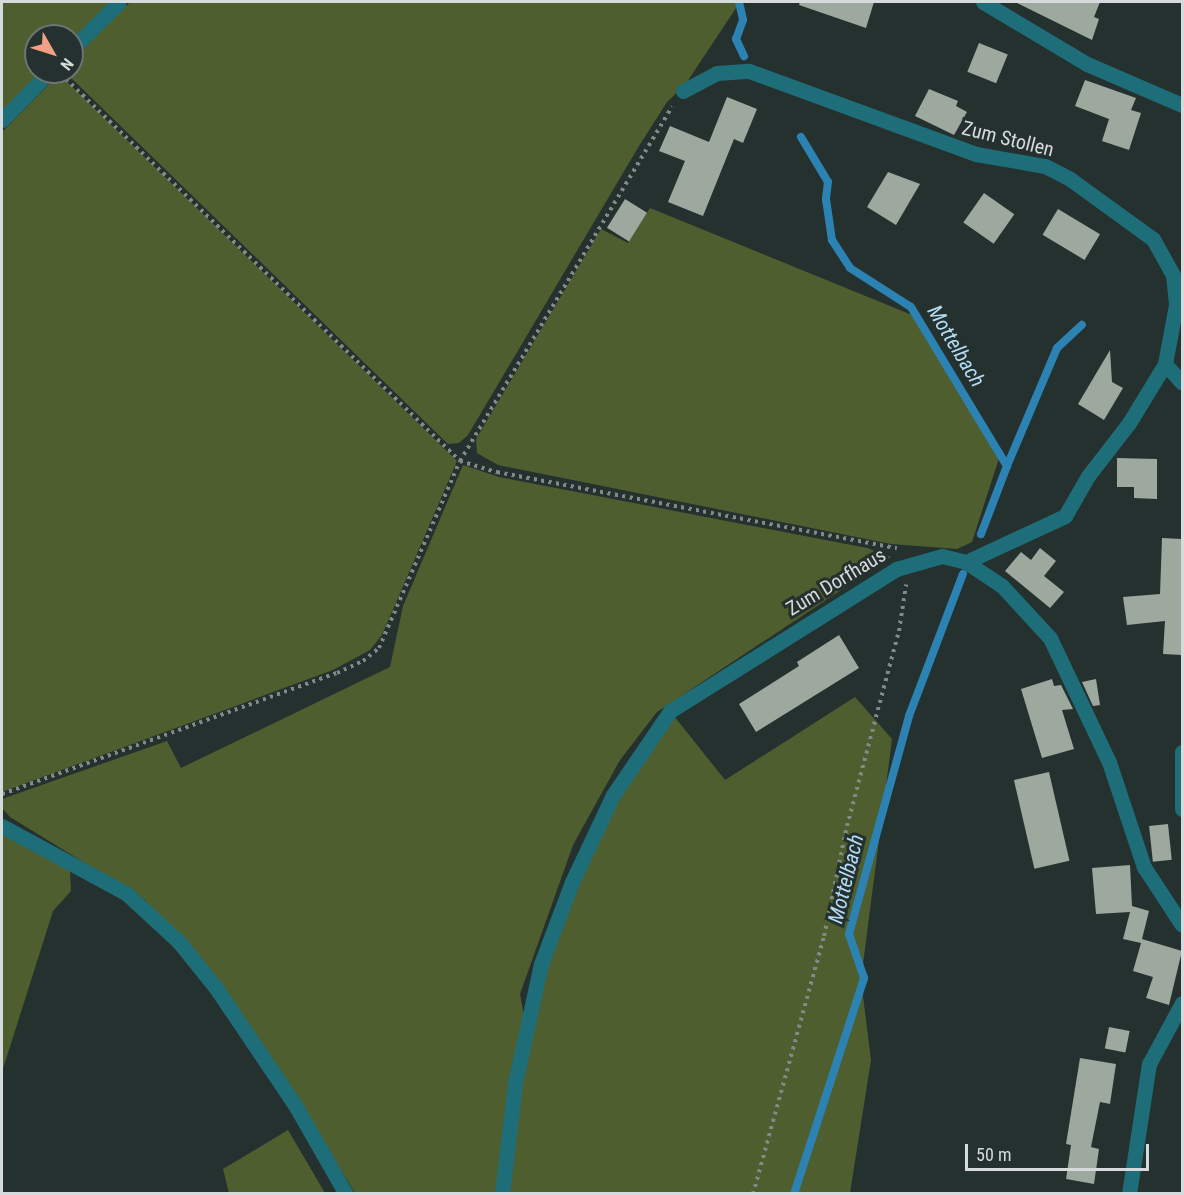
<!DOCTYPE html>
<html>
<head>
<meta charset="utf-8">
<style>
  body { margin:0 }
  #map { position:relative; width:1184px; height:1195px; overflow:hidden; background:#25312e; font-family:"Roboto Condensed",sans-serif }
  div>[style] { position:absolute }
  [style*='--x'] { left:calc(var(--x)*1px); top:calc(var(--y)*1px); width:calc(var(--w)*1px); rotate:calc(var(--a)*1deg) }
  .green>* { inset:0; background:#4f5e2e }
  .stream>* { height:8px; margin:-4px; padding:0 4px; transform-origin:4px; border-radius:4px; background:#2c83b3 }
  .building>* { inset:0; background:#9da89f; transform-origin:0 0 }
  .path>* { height:4px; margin-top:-2px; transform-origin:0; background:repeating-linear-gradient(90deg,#808a88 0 3px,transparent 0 7.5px) }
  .minor>* { height:15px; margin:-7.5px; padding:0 7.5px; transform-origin:7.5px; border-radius:7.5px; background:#1e6e7a }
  span { translate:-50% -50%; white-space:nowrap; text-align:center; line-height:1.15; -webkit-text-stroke:6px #25312e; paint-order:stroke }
  .street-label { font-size:20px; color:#d4dbda }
  .water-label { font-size:21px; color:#b4dcf6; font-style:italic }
  .frame { position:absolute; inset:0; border:3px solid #d4dbda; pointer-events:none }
  .north { position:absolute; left:24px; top:24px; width:60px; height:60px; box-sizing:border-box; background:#25312e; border:2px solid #6b7573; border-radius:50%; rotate:129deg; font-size:16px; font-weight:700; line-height:24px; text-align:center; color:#d4dbda }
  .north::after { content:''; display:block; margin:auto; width:21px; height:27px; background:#f39f84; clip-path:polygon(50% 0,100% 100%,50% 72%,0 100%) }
  .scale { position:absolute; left:965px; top:1144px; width:184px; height:27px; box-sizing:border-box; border:3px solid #d4dbda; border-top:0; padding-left:8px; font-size:18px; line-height:21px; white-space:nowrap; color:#d4dbda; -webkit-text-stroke:4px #25312e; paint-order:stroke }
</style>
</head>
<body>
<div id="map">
  <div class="green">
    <i style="clip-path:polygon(2px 2px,116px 2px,72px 46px,72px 36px,36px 36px,36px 72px,49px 72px,2px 120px)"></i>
    <i style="clip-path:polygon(130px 2px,740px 2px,685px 85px,667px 102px,639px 146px,468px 435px,459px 443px,448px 444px,65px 72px,72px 72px,72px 60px)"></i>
    <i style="clip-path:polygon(59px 74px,457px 461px,382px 635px,370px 650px,333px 670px,2px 792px,2px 132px)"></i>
    <i style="clip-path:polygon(650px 208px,917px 317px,1000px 455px,972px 542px,957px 549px,891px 544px,498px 465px,477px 453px,476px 439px,601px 229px,628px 243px)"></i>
    <i style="clip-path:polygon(463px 465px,499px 477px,867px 548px,891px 557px,657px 712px,620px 760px,573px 845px,520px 994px,525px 1021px,499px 1193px,355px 1193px,282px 1074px,221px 984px,145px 900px,10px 817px,2px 808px,2px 799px,167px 741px,181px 768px,390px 667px,403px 606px)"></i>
    <i style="clip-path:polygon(855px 697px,892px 739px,861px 980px,871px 1060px,850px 1193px,502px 1194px,541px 964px,613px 795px,670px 711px,725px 780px)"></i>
    <i style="clip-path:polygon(2px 834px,70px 871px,71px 891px,53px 911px,2px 1072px)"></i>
    <i style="clip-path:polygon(288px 1130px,325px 1193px,229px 1193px,223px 1169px)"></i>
  </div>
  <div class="stream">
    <i style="--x:739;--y:2;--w:18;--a:77"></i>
    <i style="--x:743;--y:20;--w:20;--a:110"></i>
    <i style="--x:736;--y:39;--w:19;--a:65"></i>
    <i style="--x:801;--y:137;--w:52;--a:59"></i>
    <i style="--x:828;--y:182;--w:17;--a:97"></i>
    <i style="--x:826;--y:199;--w:41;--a:81.7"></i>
    <i style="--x:832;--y:240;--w:33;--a:57"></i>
    <i style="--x:850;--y:268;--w:72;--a:32.6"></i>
    <i style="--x:911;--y:307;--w:186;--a:58.9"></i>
    <i style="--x:1007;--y:466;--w:73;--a:110.9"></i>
    <i style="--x:1007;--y:466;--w:128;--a:-67"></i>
    <i style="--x:1057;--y:348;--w:34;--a:-43"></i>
    <i style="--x:794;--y:1194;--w:227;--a:-72"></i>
    <i style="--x:864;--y:978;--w:46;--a:-108.8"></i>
    <i style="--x:849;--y:934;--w:226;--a:-74.6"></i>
    <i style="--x:909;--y:716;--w:152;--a:-69.2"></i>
  </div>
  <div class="building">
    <i style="clip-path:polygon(800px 2px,874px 2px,866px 28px,799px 5px)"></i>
    <i style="clip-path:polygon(1015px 2px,1100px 2px,1094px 17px,1099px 19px,1092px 40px)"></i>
    <i style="left:979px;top:43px;width:31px;height:31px;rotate:22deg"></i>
    <i style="clip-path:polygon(1085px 80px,1136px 98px,1131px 110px,1141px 113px,1129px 150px,1102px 141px,1109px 119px,1075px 106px)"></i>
    <i style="clip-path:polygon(929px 89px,958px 101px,956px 106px,967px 112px,954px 135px,915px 116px)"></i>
    <i style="clip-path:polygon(727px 97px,757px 109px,743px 143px,734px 139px,703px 216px,668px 202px,685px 161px,659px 151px,670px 126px,709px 142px)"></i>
    <i style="clip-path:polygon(888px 172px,920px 184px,896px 225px,867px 207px)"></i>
    <i style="left:984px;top:193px;width:37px;height:36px;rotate:35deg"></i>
    <i style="left:625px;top:199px;width:26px;height:34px;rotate:32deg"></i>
    <i style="left:1058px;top:209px;width:49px;height:30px;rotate:31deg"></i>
    <i style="clip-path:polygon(1110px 350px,1112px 382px,1123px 388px,1104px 420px,1078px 404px)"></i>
    <i style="clip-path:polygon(1117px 458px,1157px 459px,1157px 499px,1134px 498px,1134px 487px,1117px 487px)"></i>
    <i style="clip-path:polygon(1162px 538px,1182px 539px,1182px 655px,1163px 654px,1165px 621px,1127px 625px,1123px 597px,1160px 594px)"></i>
    <i style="clip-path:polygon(1040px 548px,1056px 561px,1044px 576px,1064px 592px,1050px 608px,1005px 571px,1021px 552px,1031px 560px)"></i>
    <i style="clip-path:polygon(839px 635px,859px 668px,756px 732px,739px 704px,799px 666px,797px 662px)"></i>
    <i style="clip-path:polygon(1052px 679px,1054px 686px,1061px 685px,1073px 709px,1062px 710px,1074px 749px,1042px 758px,1021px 689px)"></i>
    <i style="clip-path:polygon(1096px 679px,1100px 705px,1093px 706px,1082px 682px)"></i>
    <i style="left:1049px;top:772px;width:91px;height:36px;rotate:77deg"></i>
    <i style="left:1168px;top:824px;width:36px;height:19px;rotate:84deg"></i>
    <i style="clip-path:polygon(1130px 865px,1132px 906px,1149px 911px,1142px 939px,1182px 951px,1169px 1005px,1146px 998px,1153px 977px,1133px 971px,1141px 943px,1123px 939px,1130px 912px,1096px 914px,1092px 868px)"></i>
    <i style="left:1109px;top:1027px;width:21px;height:22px;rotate:11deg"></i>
    <i style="clip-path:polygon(1080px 1058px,1116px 1064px,1110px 1104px,1100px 1102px,1091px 1147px,1099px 1149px,1094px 1184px,1066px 1179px,1071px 1145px,1066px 1144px)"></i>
  </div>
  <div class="path">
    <i style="--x:66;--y:79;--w:549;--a:44.11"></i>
    <i style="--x:460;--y:461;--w:39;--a:17"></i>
    <i style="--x:497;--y:472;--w:407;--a:10.8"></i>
    <i style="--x:2;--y:794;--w:356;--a:-19.9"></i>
    <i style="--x:337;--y:673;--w:29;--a:-25"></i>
    <i style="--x:363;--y:661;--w:21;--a:-39"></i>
    <i style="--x:379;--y:648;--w:204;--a:-66.6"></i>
    <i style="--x:460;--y:461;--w:413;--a:-59.1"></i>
    <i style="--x:753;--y:1194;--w:268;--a:-74.6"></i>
    <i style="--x:824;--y:936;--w:112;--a:-78.2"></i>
    <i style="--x:847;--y:826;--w:202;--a:-75.1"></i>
    <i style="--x:899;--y:631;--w:47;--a:-81.3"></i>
  </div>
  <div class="minor">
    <i style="--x:983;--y:2;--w:121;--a:30.8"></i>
    <i style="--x:1087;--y:64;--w:103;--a:23.3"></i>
    <i style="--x:72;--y:49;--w:66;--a:-45"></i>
    <i style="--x:683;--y:91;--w:38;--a:-28"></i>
    <i style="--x:717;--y:73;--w:32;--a:-4"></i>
    <i style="--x:749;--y:71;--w:242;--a:20.1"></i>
    <i style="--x:976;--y:154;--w:70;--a:9.9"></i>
    <i style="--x:1045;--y:166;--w:28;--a:27"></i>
    <i style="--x:1070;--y:179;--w:102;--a:35.9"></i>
    <i style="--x:1153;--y:239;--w:41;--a:60.9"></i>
    <i style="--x:1173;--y:275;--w:30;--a:84"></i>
    <i style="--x:1176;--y:305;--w:60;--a:100.6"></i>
    <i style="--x:2;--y:120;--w:67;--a:-45.6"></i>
    <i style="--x:966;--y:562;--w:109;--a:-24.9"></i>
    <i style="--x:1065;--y:516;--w:46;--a:-60.1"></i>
    <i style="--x:1088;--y:476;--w:67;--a:-52.3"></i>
    <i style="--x:1129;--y:423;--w:69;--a:-58.6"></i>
    <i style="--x:1165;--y:364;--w:25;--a:48"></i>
    <i style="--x:1182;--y:752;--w:57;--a:90"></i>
    <i style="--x:2;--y:826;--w:142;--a:28.5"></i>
    <i style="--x:127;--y:894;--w:71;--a:42.7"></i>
    <i style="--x:179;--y:942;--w:59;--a:51.2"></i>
    <i style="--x:216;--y:988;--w:141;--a:56"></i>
    <i style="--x:295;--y:1105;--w:103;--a:60.2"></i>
    <i style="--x:502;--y:1194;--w:112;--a:-83.3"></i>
    <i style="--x:515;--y:1083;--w:122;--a:-77.7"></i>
    <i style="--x:541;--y:964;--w:88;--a:-69.3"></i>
    <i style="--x:572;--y:882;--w:96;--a:-64.8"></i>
    <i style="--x:613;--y:795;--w:102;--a:-55.8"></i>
    <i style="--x:670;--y:711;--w:267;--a:-32.1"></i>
    <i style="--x:896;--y:569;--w:48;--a:-15.8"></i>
    <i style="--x:942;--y:556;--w:25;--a:14"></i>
    <i style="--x:966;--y:562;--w:43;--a:33.7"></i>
    <i style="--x:1002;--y:586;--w:71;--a:47.3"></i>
    <i style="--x:1050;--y:638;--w:137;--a:64.6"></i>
    <i style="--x:1109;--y:762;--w:111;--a:71.6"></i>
    <i style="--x:1144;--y:867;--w:69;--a:56.8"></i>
    <i style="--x:1129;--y:1194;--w:132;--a:-81.3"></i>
    <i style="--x:1149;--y:1064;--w:69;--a:-61.6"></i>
  </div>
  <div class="street-label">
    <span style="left:1008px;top:139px;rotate:14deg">Zum Stollen</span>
    <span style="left:836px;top:582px;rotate:-31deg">Zum Dorfhaus</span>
  </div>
  <div class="water-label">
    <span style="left:956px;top:346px;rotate:59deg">Mottelbach</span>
    <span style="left:846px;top:879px;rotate:-76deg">Mottelbach</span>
  </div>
  <div class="frame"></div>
  <div class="north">N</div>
  <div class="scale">50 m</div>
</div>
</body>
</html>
